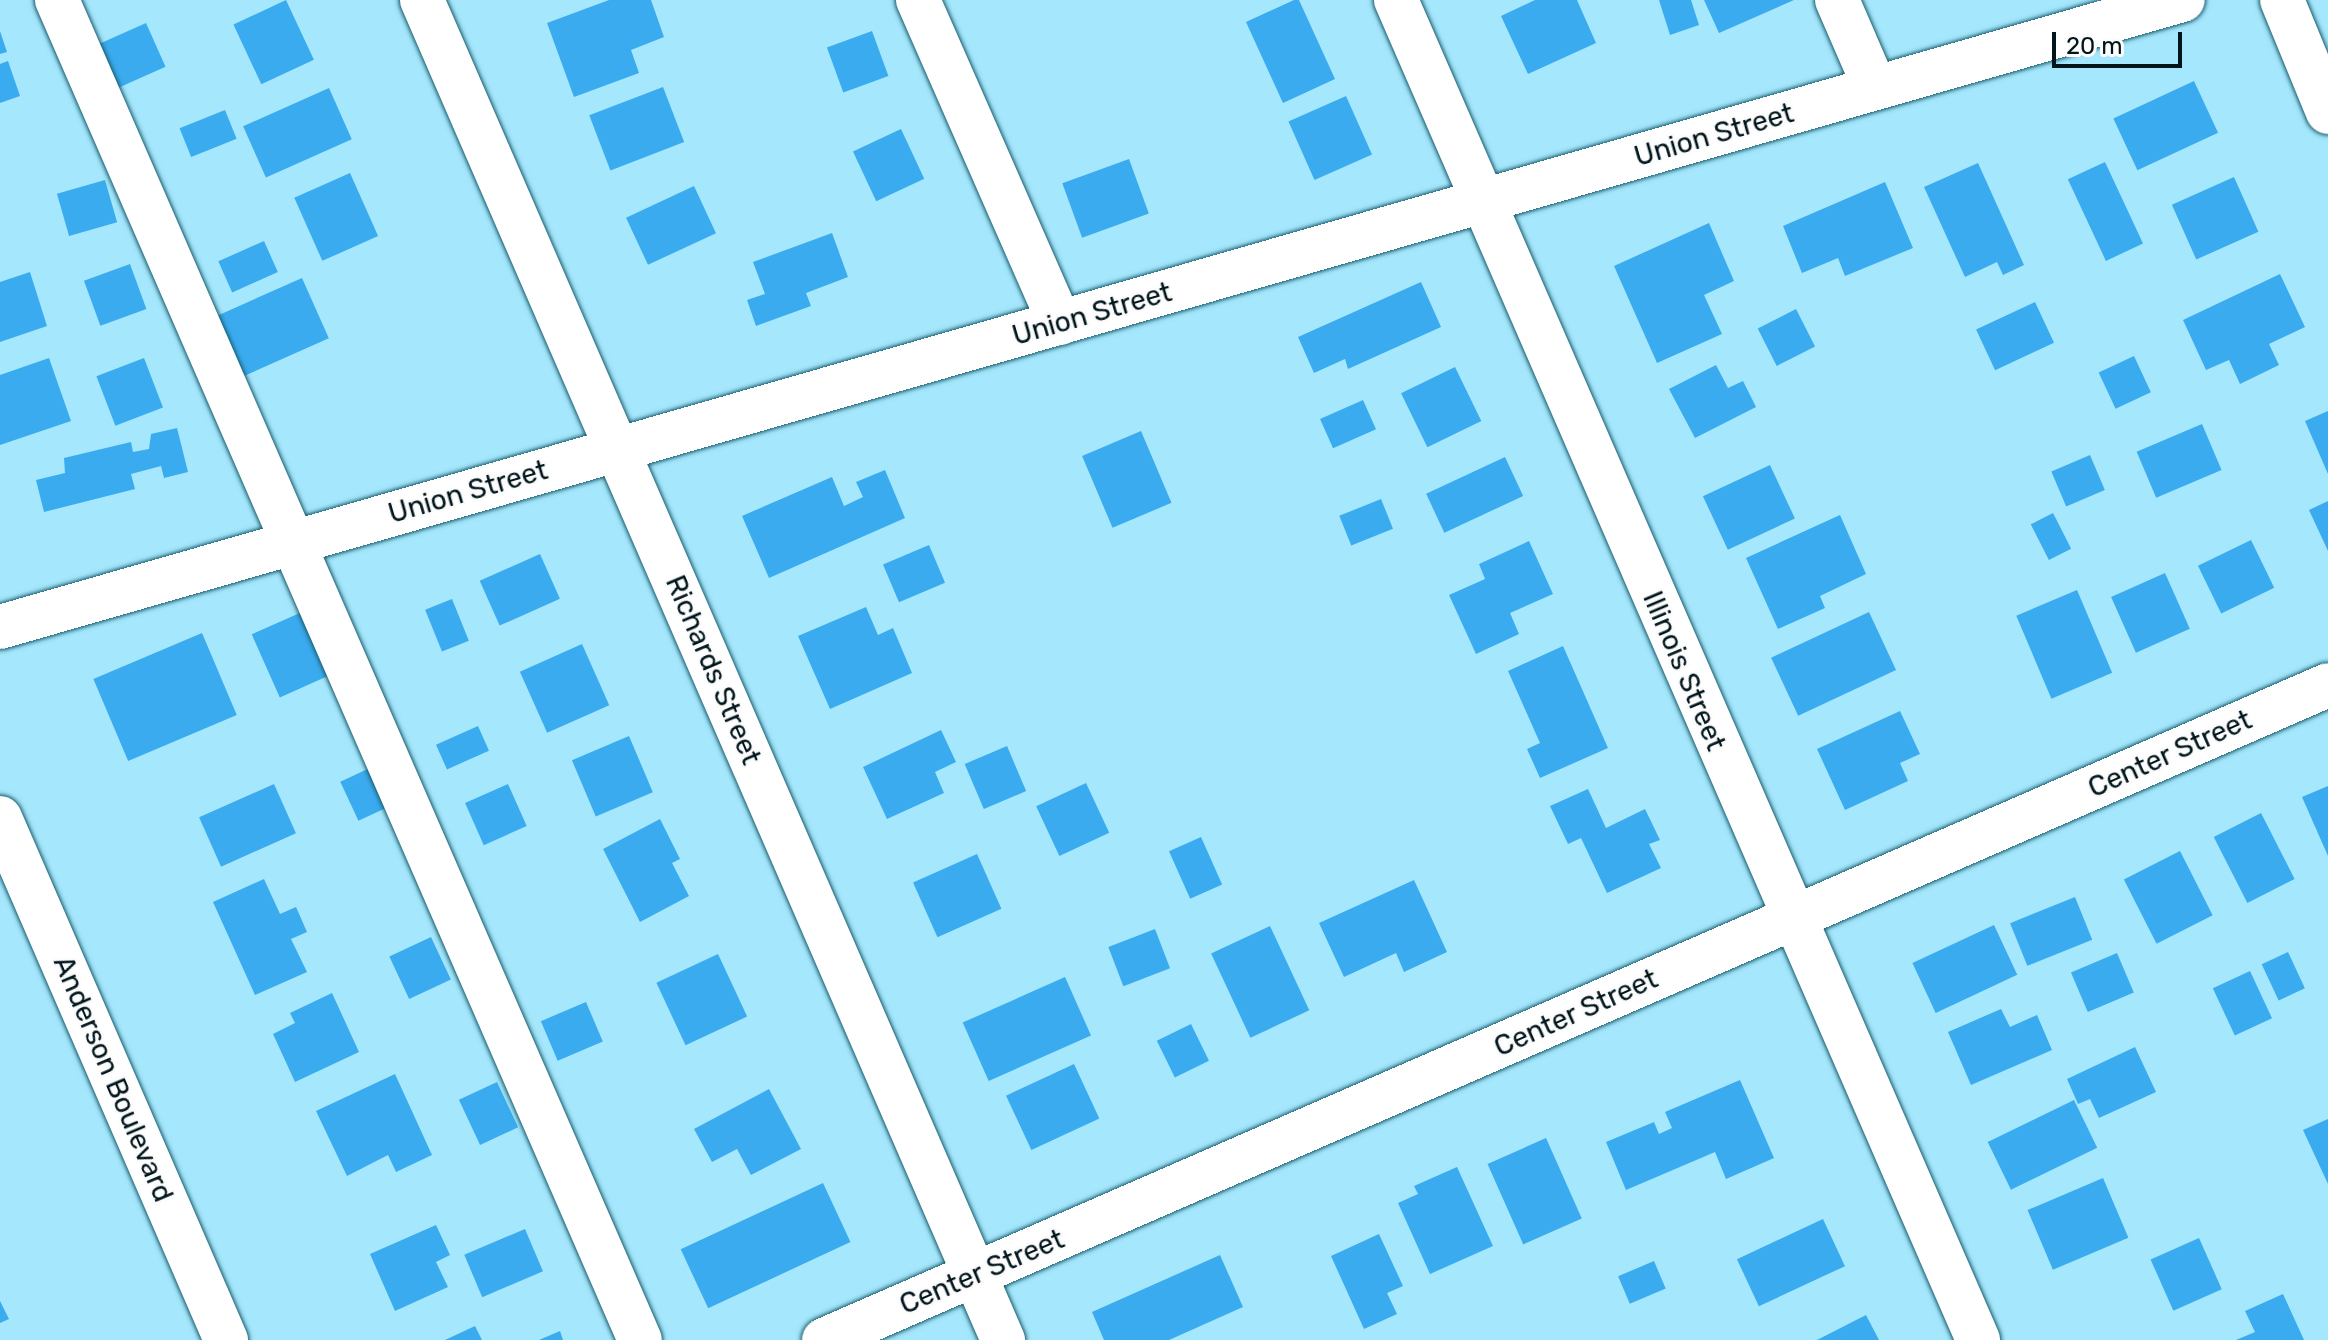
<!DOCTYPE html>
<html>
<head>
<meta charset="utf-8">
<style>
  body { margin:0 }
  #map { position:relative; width:2328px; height:1340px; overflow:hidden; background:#a5e7fc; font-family:Rubik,sans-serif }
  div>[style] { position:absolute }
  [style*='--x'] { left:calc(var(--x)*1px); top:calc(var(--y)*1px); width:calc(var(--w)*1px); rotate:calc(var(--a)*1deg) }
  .building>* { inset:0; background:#3babef; transform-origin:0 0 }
  .roads { filter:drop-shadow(0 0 2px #175c6f) drop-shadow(0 0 2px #175c6f) }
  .minor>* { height:44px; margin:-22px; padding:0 22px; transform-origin:22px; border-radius:22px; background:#fff }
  span { translate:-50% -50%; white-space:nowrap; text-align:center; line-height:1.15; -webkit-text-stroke:6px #fcfcfc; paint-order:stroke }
  .street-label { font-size:28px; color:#00151c }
  .scale { position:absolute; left:2052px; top:32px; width:130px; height:36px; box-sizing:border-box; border:4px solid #00151c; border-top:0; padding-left:10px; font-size:24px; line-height:28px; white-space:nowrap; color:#00151c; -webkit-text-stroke:6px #fcfcfc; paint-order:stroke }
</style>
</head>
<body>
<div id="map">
  <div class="building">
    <i style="left:286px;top:0;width:66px;height:58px;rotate:65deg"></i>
    <i style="clip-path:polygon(609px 0,651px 0,664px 37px,631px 50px,639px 73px,574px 97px,547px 23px)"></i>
    <i style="clip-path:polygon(1294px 0,1299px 0,1335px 79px,1283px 103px,1246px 22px)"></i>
    <i style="clip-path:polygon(1535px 0,1577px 0,1596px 43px,1528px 74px,1501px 16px)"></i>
    <i style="clip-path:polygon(1659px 0,1691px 0,1699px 25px,1670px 35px)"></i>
    <i style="clip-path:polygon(1704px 0,1794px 0,1719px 33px)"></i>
    <i style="left:146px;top:23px;width:48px;height:54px;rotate:66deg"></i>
    <i style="clip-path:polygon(0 31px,7px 52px,0 54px)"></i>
    <i style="left:872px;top:31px;width:48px;height:48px;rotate:70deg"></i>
    <i style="clip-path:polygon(8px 61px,20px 96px,0 103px,0 64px)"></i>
    <i style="left:2194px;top:81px;width:57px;height:89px;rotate:65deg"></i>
    <i style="left:663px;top:87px;width:59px;height:79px;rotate:69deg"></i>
    <i style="left:329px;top:88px;width:56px;height:94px;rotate:66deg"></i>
    <i style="left:1346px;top:96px;width:64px;height:63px;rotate:66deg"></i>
    <i style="left:225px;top:110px;width:31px;height:49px;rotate:68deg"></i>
    <i style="left:901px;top:129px;width:55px;height:53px;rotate:65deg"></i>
    <i style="left:1129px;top:159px;width:58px;height:71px;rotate:70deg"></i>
    <i style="left:2105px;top:162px;width:90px;height:41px;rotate:65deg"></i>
    <i style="clip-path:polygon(1978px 163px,2024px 265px,2003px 275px,1997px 262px,1965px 277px,1924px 187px)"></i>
    <i style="left:350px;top:173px;width:69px;height:61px;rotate:66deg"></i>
    <i style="left:2234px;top:177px;width:60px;height:68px;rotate:66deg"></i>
    <i style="left:105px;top:180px;width:44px;height:50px;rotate:74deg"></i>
    <i style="clip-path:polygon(1885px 182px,1913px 248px,1845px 276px,1838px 258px,1802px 273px,1783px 226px)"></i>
    <i style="left:694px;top:186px;width:52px;height:75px;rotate:65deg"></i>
    <i style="clip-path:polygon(1709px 223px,1734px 281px,1704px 295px,1722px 334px,1657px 363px,1614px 266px)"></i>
    <i style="clip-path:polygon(832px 233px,848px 277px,806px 293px,811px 306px,756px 326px,747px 300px,765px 294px,753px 262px)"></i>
    <i style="left:264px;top:241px;width:34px;height:50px;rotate:66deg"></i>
    <i style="left:130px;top:264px;width:48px;height:49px;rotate:70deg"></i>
    <i style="clip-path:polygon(30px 272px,47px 326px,0 342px,0 282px)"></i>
    <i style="clip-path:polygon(2280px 274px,2305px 327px,2269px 344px,2279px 365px,2240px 384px,2229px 360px,2206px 370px,2183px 320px)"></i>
    <i style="left:302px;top:278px;width:66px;height:94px;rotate:66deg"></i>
    <i style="clip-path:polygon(1421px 282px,1441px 327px,1348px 369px,1345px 359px,1314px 373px,1298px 337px)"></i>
    <i style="left:2035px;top:302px;width:45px;height:65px;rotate:65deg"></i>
    <i style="left:1796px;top:309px;width:42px;height:43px;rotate:63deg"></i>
    <i style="left:2134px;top:356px;width:40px;height:39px;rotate:65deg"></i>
    <i style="clip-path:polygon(49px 358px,71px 421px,0 445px,0 375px)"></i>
    <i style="left:144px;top:358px;width:53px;height:51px;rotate:69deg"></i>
    <i style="clip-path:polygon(1716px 365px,1728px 388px,1743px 381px,1756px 407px,1695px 438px,1669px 389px)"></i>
    <i style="left:1455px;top:367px;width:60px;height:60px;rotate:64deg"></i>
    <i style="left:1363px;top:400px;width:32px;height:47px;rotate:66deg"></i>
    <i style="clip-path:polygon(2328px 411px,2328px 474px,2305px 421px)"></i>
    <i style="left:2202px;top:424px;width:50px;height:71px;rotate:67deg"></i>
    <i style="clip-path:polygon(177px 428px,188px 472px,164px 478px,161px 466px,131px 474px,135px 489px,44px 512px,36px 480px,65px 473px,64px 458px,131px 442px,133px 452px,149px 449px,151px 434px)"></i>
    <i style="left:1141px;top:431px;width:78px;height:64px;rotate:67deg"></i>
    <i style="left:2090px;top:455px;width:38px;height:42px;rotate:67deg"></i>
    <i style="left:1505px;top:457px;width:43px;height:87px;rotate:65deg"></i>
    <i style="left:1770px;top:465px;width:59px;height:74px;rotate:65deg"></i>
    <i style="clip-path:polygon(885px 470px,905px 518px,769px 578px,742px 516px,832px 477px,844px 506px,863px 497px,856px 482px)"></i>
    <i style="left:1381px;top:499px;width:32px;height:45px;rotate:68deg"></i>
    <i style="clip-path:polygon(2328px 501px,2328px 551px,2309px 510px)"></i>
    <i style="left:2053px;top:513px;width:40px;height:25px;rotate:63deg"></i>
    <i style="clip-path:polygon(1840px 515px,1866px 574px,1820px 596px,1825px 608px,1778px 629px,1746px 558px)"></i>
    <i style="left:2251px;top:540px;width:53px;height:59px;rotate:64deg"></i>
    <i style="clip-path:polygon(1529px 541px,1553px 594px,1510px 613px,1519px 634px,1476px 654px,1449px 595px,1485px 579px,1479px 564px)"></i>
    <i style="left:929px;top:545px;width:41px;height:50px;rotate:67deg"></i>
    <i style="left:540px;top:554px;width:49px;height:66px;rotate:66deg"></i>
    <i style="left:2165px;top:573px;width:61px;height:59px;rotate:66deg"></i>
    <i style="left:2077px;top:590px;width:90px;height:66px;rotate:67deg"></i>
    <i style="left:452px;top:599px;width:45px;height:29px;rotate:68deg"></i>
    <i style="clip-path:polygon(866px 607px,878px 635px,893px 628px,912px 673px,830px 709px,798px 636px)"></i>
    <i style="left:302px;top:612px;width:69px;height:55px;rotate:66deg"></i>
    <i style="left:1869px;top:612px;width:64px;height:108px;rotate:65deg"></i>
    <i style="left:202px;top:633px;width:89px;height:118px;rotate:67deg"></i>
    <i style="left:582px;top:644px;width:67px;height:68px;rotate:66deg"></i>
    <i style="clip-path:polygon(1563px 646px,1608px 748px,1540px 778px,1527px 749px,1540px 743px,1508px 671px)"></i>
    <i style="clip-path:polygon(1900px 711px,1920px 754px,1900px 763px,1908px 781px,1845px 810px,1817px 749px)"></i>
    <i style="left:478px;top:726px;width:27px;height:46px;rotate:66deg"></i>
    <i style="clip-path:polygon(941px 730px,956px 762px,935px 772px,944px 793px,887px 819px,863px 767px)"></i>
    <i style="left:629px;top:736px;width:61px;height:62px;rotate:67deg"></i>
    <i style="left:1007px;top:746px;width:49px;height:46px;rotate:67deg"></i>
    <i style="left:372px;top:767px;width:43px;height:35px;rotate:65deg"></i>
    <i style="left:1086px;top:783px;width:55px;height:55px;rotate:65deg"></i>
    <i style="left:274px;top:784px;width:54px;height:82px;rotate:66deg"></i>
    <i style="left:508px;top:784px;width:46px;height:47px;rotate:66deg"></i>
    <i style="clip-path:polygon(2328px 786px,2328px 856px,2302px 797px)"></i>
    <i style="clip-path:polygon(1588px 789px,1606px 828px,1645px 809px,1660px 840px,1649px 844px,1661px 868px,1607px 893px,1581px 838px,1568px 844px,1550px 806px)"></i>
    <i style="left:2261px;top:813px;width:74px;height:53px;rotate:63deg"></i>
    <i style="clip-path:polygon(660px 819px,680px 859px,672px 863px,689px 896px,640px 922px,603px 849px)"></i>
    <i style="left:1201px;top:837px;width:52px;height:35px;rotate:66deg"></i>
    <i style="left:2180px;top:851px;width:72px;height:63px;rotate:63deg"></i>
    <i style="left:977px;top:854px;width:60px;height:70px;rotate:66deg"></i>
    <i style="clip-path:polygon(264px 879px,280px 914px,296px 907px,307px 932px,291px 939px,307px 972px,255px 995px,213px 902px)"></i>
    <i style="clip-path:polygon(1414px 880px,1447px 952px,1404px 972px,1396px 953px,1344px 977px,1319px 923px)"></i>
    <i style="left:2075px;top:897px;width:46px;height:70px;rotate:68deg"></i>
    <i style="left:1994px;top:925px;width:55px;height:90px;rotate:65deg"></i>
    <i style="left:1270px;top:926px;width:93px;height:65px;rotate:65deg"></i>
    <i style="left:1155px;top:929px;width:42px;height:50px;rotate:69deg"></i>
    <i style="left:431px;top:937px;width:47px;height:46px;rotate:65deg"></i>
    <i style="left:2288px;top:952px;width:40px;height:29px;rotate:65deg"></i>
    <i style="left:2117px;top:953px;width:43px;height:50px;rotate:67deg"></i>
    <i style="left:718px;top:954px;width:69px;height:68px;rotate:65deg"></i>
    <i style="left:2250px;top:971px;width:52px;height:41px;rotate:65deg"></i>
    <i style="left:1065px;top:977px;width:64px;height:112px;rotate:66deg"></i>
    <i style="clip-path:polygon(332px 993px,359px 1052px,295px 1082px,273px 1034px,295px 1023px,290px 1013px)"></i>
    <i style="left:586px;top:1002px;width:43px;height:49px;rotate:67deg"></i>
    <i style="clip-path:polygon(2001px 1009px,2010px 1027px,2037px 1015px,2052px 1050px,1971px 1085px,1948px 1032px)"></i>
    <i style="left:1191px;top:1024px;width:41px;height:38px;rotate:64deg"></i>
    <i style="clip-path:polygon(2135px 1047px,2156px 1092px,2099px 1118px,2090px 1099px,2078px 1104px,2067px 1079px)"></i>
    <i style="left:1074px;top:1064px;width:60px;height:75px;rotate:65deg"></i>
    <i style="clip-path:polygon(395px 1074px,432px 1155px,396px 1172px,388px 1155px,347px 1176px,316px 1111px)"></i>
    <i style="clip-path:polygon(1740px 1080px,1774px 1158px,1726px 1179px,1715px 1152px,1626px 1190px,1606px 1142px,1654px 1122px,1659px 1134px,1672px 1128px,1665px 1112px)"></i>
    <i style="left:497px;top:1082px;width:50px;height:42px;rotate:65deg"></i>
    <i style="clip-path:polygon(769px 1089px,801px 1149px,751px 1175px,737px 1149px,712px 1162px,694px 1129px)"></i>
    <i style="left:2074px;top:1100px;width:53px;height:96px;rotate:64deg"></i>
    <i style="clip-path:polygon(2328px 1119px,2328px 1184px,2303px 1130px)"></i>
    <i style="left:1546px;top:1138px;width:88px;height:64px;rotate:66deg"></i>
    <i style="clip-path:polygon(1457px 1167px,1493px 1246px,1430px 1274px,1398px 1203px,1418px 1194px,1414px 1186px)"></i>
    <i style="left:2103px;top:1178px;width:65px;height:82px;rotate:67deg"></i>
    <i style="left:823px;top:1183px;width:65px;height:157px;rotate:65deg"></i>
    <i style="left:1823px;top:1219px;width:52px;height:95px;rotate:65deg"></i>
    <i style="clip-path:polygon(436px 1225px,450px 1255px,436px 1262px,448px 1287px,395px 1311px,370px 1254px)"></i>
    <i style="left:525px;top:1229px;width:46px;height:66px;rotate:67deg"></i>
    <i style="clip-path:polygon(1379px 1234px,1403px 1286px,1387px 1293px,1397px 1314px,1364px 1329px,1331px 1256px)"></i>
    <i style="left:2199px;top:1238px;width:56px;height:53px;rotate:66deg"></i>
    <i style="clip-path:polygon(1220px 1255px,1243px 1307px,1169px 1340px,1104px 1340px,1092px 1312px)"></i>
    <i style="left:1654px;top:1261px;width:30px;height:39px;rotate:67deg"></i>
    <i style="clip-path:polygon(2283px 1294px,2304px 1340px,2236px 1340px,2255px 1332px,2245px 1311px)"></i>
    <i style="clip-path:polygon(0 1301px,9px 1319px,0 1323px)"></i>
    <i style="clip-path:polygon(1866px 1315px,1879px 1340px,1817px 1340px)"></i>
    <i style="clip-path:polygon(475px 1326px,482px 1340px,445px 1340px)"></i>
    <i style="clip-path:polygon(560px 1331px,563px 1340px,539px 1340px)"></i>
  </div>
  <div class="roads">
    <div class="minor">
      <i style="--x:57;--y:0;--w:1461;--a:66.49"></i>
      <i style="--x:422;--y:0;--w:1461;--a:66.56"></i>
      <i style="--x:918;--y:0;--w:353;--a:66.3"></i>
      <i style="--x:1396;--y:0;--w:1461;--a:66.52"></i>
      <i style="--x:1837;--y:0;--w:96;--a:66.6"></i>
      <i style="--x:2282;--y:0;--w:121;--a:67.7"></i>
      <i style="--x:0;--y:627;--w:2271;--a:-16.03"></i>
      <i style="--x:0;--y:818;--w:569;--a:66.59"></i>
      <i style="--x:824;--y:1340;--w:1640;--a:-23.53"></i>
    </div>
  </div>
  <div class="street-label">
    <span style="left:1714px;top:135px;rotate:-16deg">Union Street</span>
    <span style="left:1092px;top:314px;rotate:-16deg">Union Street</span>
    <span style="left:468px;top:492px;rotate:-16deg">Union Street</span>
    <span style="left:713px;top:670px;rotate:67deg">Richards Street</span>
    <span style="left:1684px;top:671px;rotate:67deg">Illinois Street</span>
    <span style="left:2170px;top:754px;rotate:-24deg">Center Street</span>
    <span style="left:1576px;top:1013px;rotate:-24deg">Center Street</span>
    <span style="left:113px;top:1079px;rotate:67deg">Anderson Boulevard</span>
    <span style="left:982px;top:1272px;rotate:-23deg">Center Street</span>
  </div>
  <div class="scale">20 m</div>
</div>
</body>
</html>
